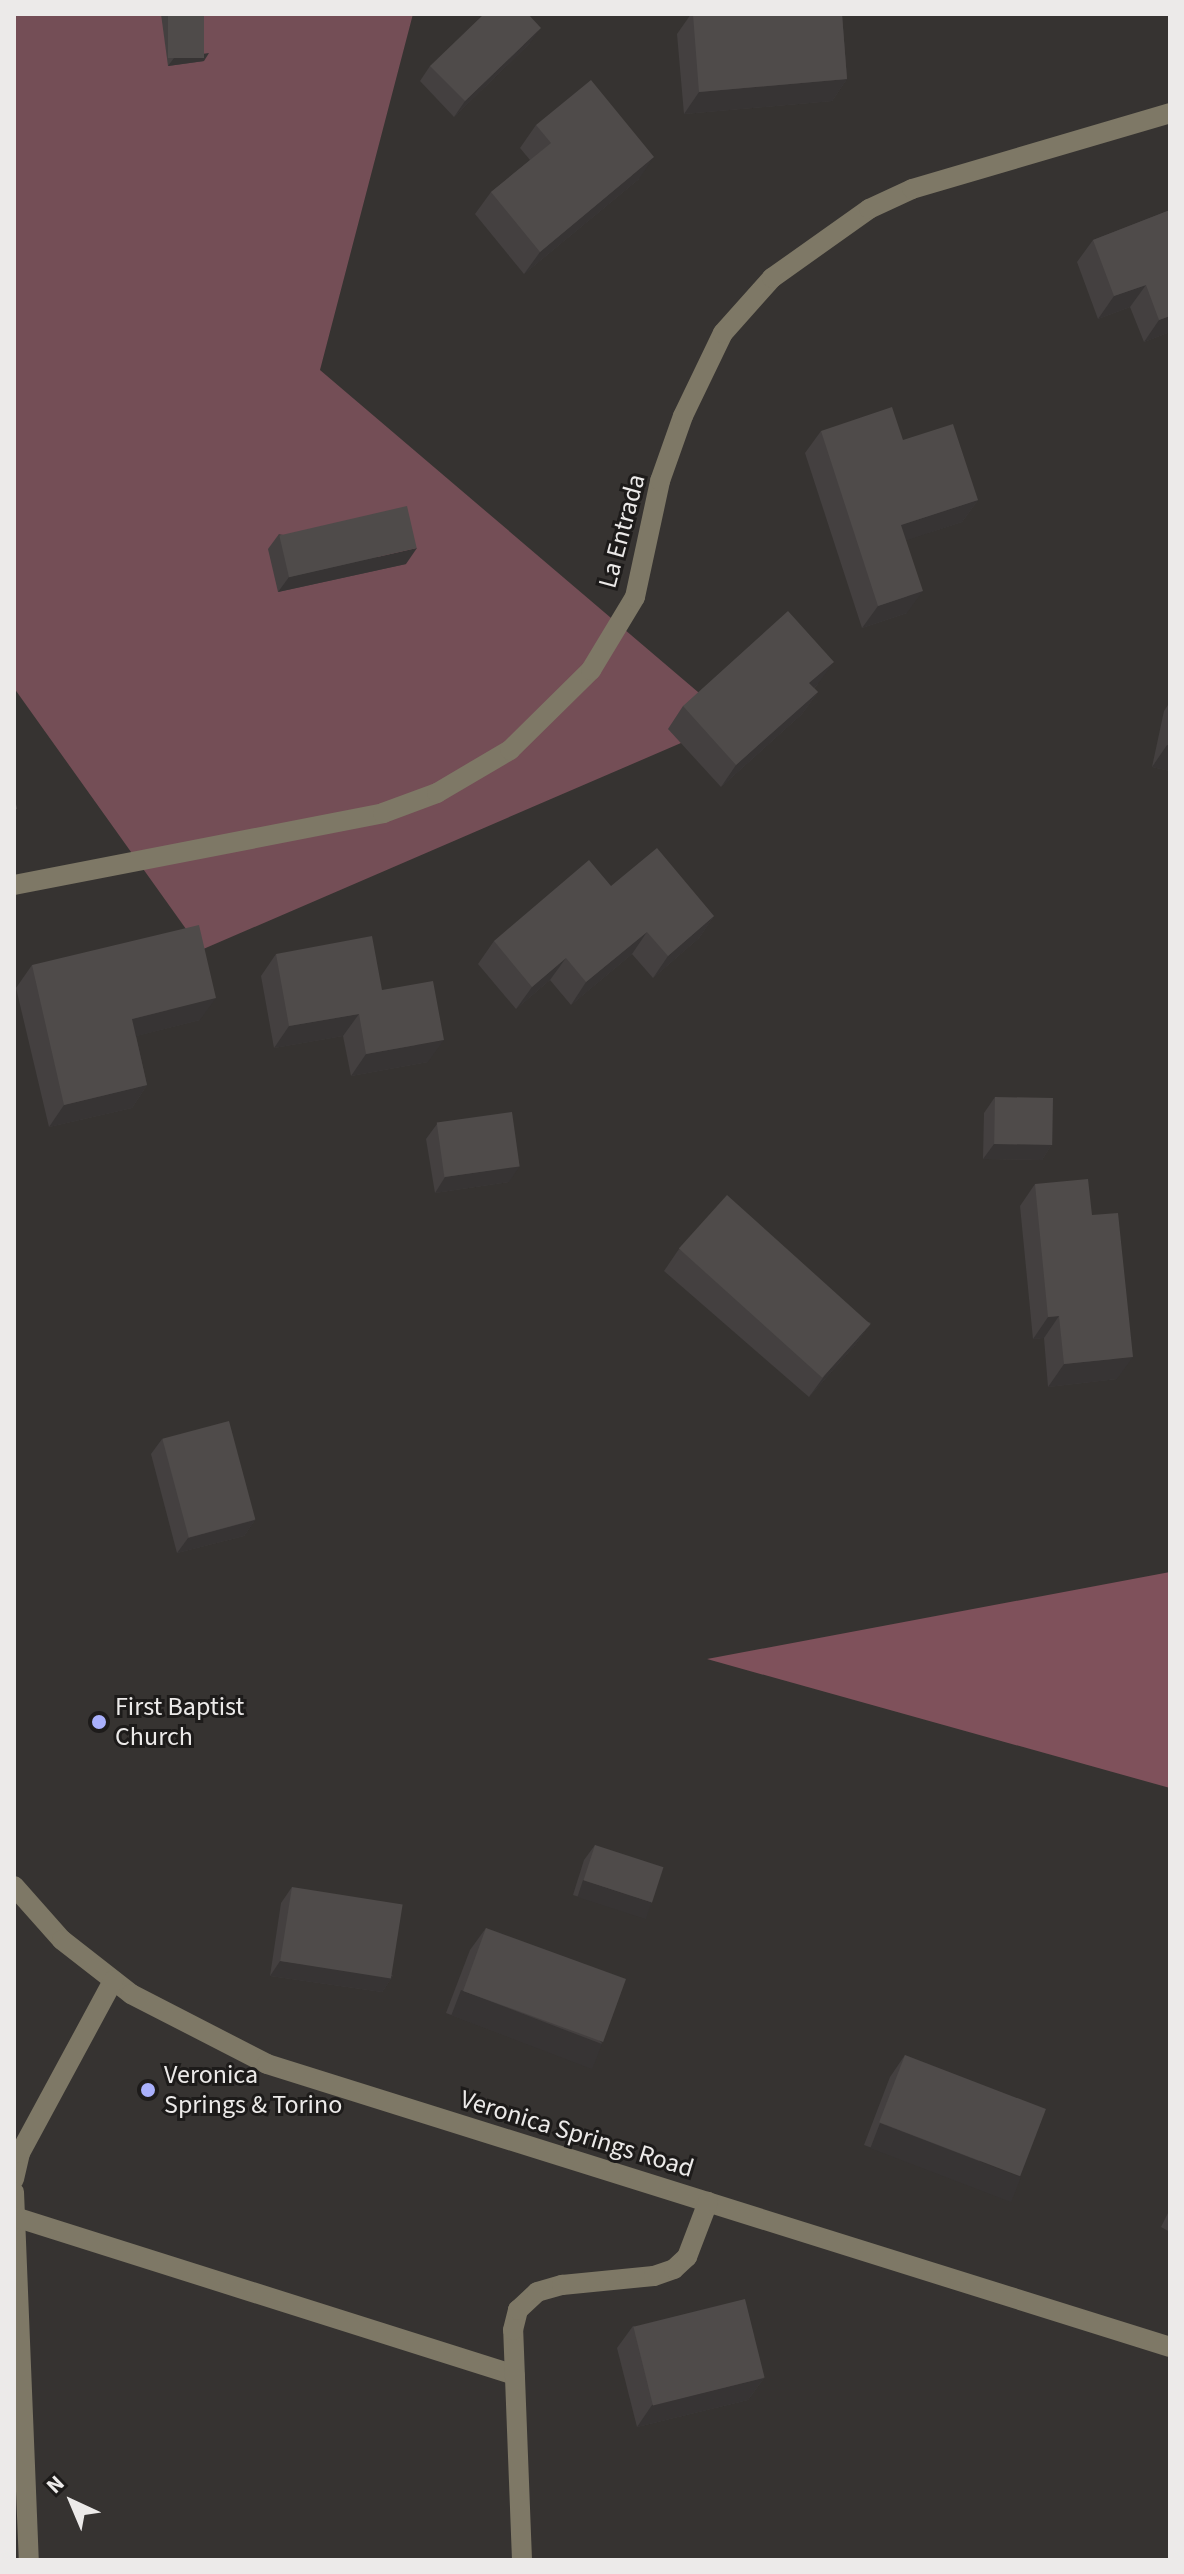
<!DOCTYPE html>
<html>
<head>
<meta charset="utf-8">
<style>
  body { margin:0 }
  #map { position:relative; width:1184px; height:2574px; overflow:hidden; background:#363331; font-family:"Source Sans 3",sans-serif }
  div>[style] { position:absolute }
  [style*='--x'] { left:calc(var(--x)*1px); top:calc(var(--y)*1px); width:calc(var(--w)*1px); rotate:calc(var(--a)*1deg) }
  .green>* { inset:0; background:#744e56 }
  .forest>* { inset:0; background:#7f515b }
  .minor>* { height:20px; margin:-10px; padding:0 10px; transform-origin:10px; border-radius:10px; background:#7e7866 }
  .wall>* { inset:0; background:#444040 }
  .shaded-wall>* { inset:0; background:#373434; transform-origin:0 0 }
  .building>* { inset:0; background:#4f4b4a; transform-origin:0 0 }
  .dots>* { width:22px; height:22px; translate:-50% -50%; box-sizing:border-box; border:4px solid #1d1b1a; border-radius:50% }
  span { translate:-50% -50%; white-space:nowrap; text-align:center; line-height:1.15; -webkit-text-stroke:6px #1d1b1a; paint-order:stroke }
  .street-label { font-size:26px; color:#eceae9 }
  .poi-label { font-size:26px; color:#eceae9 }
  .left { translate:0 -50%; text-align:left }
  .frame { position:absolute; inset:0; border:16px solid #eceae9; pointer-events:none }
  .north { position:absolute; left:32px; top:2462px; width:80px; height:80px; -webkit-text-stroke:6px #1d1b1a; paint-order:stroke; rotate:316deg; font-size:22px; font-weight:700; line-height:32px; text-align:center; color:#eceae9 }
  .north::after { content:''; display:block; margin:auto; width:28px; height:36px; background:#eceae9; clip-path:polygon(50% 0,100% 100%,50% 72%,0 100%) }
</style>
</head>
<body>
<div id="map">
  <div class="green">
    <i style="clip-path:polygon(14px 14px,413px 14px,320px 370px,732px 721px,201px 950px,14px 688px)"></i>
  </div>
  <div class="forest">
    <i style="clip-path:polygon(1170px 1572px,1170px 1788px,707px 1659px)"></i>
  </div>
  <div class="minor">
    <i style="--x:14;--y:885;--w:376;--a:-11"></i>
    <i style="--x:383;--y:813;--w:58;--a:-20.3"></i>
    <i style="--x:437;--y:793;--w:85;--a:-30.5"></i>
    <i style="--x:510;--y:750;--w:114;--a:-44.6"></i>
    <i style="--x:591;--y:670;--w:85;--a:-58.9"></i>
    <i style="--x:635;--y:597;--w:119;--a:-77.8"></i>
    <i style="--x:660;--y:481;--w:69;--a:-70.5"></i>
    <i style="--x:683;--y:416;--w:92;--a:-64.3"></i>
    <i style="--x:723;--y:333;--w:74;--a:-48.3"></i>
    <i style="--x:772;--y:278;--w:119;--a:-35.4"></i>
    <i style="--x:869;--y:209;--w:47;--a:-24.9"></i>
    <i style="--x:912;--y:189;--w:269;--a:-16.4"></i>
    <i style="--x:14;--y:1886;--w:72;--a:48.4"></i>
    <i style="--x:62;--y:1940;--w:88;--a:38"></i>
    <i style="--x:131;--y:1994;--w:153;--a:27.2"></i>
    <i style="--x:267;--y:2064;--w:946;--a:17.4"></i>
    <i style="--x:14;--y:2179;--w:27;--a:-77"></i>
    <i style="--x:20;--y:2153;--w:196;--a:-61.6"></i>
    <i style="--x:14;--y:2192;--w:368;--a:87.7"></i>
    <i style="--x:15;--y:2217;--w:524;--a:17.54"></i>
    <i style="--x:522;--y:2560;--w:230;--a:-92.2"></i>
    <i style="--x:513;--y:2330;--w:21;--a:-76"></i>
    <i style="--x:518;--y:2310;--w:26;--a:-43"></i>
    <i style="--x:537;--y:2292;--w:26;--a:-16"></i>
    <i style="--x:562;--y:2285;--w:92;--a:-5.6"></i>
    <i style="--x:654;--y:2276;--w:21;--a:-19"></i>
    <i style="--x:674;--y:2269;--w:18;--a:-43"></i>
    <i style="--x:687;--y:2257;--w:59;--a:-69.1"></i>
  </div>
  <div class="wall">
    <i style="clip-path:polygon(161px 14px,204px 14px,204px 61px,168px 66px)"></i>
    <i style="clip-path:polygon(691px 14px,842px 14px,847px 79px,832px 101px,684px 114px,677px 34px)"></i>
    <i style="clip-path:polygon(530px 43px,454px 117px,420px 81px,430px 66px)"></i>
    <i style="clip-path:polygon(536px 125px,639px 179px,524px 274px,475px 214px,491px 192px,530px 160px,520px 148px)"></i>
    <i style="clip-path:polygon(1170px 210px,1170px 332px,1144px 342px,1130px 307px,1098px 319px,1077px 262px,1093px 240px)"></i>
    <i style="clip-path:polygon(821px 431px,978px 500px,962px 522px,906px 540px,907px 613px,862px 628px,805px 453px)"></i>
    <i style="clip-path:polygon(279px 534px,406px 564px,278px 592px,268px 549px)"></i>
    <i style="clip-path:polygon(818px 684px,814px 688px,818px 692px,802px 714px,721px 787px,668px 729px,683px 706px)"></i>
    <i style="clip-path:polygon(1170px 702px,1170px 771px,1152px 767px,1164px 711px)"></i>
    <i style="clip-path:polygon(611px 886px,714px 916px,699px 938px,653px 978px,632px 954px,571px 1005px,550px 980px,516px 1009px,478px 964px,494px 941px)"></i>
    <i style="clip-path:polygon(276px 954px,382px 990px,428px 1062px,351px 1076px,343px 1036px,274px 1048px,261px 976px)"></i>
    <i style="clip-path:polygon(32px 965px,200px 1020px,136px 1036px,147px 1085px,132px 1108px,49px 1127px,16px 988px)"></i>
    <i style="clip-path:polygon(995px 1097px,1052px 1144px,1042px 1160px,983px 1159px,984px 1113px)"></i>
    <i style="clip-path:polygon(437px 1124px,509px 1182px,435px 1193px,426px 1139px)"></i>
    <i style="clip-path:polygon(1035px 1184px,1092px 1215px,1117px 1379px,1048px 1387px,1044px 1338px,1033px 1339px,1020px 1206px)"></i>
    <i style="clip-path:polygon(679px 1249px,871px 1323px,855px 1345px,809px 1397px,664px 1271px)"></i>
    <i style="clip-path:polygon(162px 1439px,255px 1520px,244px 1536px,177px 1553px,151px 1454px)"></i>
    <i style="clip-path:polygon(595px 1845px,652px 1902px,642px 1917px,573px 1895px,584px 1860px)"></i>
    <i style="clip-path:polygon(292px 1887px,393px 1976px,382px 1992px,270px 1976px,281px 1903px)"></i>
    <i style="clip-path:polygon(486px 1928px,602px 2043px,586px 2066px,446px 2013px,470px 1950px)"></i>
    <i style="clip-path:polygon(905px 2055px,1006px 2198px,864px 2145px,890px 2077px)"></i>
    <i style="clip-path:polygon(1170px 2209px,1170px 2232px,1161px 2227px)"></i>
    <i style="clip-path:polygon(633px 2326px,764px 2378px,748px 2400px,637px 2427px,617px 2348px)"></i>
  </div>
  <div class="shaded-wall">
    <i style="clip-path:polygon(541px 28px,530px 43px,454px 117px,465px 101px)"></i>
    <i style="clip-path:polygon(209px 53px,204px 61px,168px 66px,174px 58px)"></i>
    <i style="clip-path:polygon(847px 79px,832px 101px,684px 114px,699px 92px)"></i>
    <i style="clip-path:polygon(654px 157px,639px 179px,524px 274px,540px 252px)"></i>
    <i style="clip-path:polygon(1146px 285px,1130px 307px,1098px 319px,1114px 296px)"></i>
    <i style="clip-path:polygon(1170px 316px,1170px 332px,1144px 342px,1159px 320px)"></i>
    <i style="clip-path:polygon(978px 500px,962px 522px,886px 547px,901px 525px)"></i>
    <i style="clip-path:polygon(417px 548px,406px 564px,278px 592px,289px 577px)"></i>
    <i style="clip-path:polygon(923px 591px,907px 613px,862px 628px,878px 606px)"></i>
    <i style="clip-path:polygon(834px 662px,818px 684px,794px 705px,809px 683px)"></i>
    <i style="clip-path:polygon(818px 692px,802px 714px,721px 787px,736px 765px)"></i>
    <i style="clip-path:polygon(1167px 745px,1170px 745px,1170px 771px,1152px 767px)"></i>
    <i style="clip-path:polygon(714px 916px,699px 938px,653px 978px,668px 956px)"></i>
    <i style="clip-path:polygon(647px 932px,632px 954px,571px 1005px,586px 982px)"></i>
    <i style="clip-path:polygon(566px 958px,550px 980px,516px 1009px,532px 987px)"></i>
    <i style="clip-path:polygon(216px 998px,200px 1020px,117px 1041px,132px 1019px)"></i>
    <i style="clip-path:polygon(359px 1014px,343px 1036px,274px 1048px,289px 1026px)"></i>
    <i style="clip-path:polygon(444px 1040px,428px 1062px,351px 1076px,366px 1054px)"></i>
    <i style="clip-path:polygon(147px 1085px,132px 1108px,49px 1127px,64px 1105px)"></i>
    <i style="clip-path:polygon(994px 1144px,1052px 1144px,1042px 1160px,983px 1159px)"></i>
    <i style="clip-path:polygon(520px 1166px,509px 1182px,435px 1193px,445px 1177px)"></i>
    <i style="clip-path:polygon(1059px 1316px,1044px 1338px,1033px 1339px,1048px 1317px)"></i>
    <i style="clip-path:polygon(871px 1323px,855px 1345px,809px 1397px,825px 1375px)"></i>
    <i style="clip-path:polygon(1133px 1357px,1117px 1379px,1048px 1387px,1064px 1364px)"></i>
    <i style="clip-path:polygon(255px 1520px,244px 1536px,177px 1553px,188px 1538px)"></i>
    <i style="left:583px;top:1880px;width:72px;height:18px;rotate:18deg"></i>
    <i style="clip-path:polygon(280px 1961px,393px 1976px,382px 1992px,270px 1976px)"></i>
    <i style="left:461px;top:1990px;width:151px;height:27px;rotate:21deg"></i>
    <i style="left:880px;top:2123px;width:151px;height:27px;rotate:21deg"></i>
    <i style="clip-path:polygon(764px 2378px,748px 2400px,637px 2427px,652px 2405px)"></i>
  </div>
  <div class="building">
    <i style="left:168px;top:14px;width:36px;height:44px"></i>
    <i style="clip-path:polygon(484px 14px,528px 14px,541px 28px,465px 101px,430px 66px)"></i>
    <i style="clip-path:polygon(693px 14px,842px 14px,847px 79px,699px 92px)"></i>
    <i style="clip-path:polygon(591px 80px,654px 157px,540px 252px,491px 192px,551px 143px,536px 125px)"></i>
    <i style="clip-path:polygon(1170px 210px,1170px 316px,1159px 320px,1146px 285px,1114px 296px,1093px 240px)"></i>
    <i style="clip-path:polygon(892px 407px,903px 440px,953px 424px,978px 500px,901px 525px,923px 591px,878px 606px,821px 431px)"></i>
    <i style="left:407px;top:506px;width:43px;height:131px;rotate:77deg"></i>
    <i style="clip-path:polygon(788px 611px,834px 662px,809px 683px,818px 692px,736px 765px,683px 706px)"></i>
    <i style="clip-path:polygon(14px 794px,17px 809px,14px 810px)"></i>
    <i style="clip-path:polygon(657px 848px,714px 916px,668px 956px,647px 932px,586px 982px,566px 958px,532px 987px,494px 941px,589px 860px,611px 886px)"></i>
    <i style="clip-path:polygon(199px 925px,216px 998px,132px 1019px,147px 1085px,64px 1105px,32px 965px)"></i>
    <i style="clip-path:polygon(372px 936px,382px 990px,433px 981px,444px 1040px,366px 1054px,359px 1014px,289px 1026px,276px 954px)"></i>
    <i style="left:995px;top:1097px;width:58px;height:47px;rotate:1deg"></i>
    <i style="left:512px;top:1112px;width:55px;height:76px;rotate:82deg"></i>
    <i style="clip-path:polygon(1088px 1179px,1092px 1215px,1118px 1213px,1133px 1357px,1064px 1364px,1059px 1316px,1048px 1317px,1035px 1184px)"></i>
    <i style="left:727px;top:1195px;width:193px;height:72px;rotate:42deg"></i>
    <i style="left:229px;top:1421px;width:102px;height:69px;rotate:75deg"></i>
    <i style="left:595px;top:1845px;width:72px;height:37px;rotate:18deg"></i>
    <i style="left:292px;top:1887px;width:112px;height:75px;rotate:9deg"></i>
    <i style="left:486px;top:1928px;width:149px;height:67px;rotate:20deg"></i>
    <i style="left:905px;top:2055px;width:151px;height:72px;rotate:21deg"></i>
    <i style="left:745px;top:2299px;width:81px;height:115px;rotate:76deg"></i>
  </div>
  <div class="dots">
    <i style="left:99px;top:1722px;background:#a9b0fc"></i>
    <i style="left:148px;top:2090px;background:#a9b0fc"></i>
  </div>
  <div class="street-label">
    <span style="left:622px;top:531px;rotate:-75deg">La Entrada</span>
    <span style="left:577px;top:2134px;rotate:17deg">Veronica Springs Road</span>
  </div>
  <div class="poi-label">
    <span class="left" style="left:115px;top:1722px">First Baptist<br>Church</span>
    <span class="left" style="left:164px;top:2090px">Veronica<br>Springs &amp; Torino</span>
  </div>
  <div class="frame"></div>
  <div class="north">N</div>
</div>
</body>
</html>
